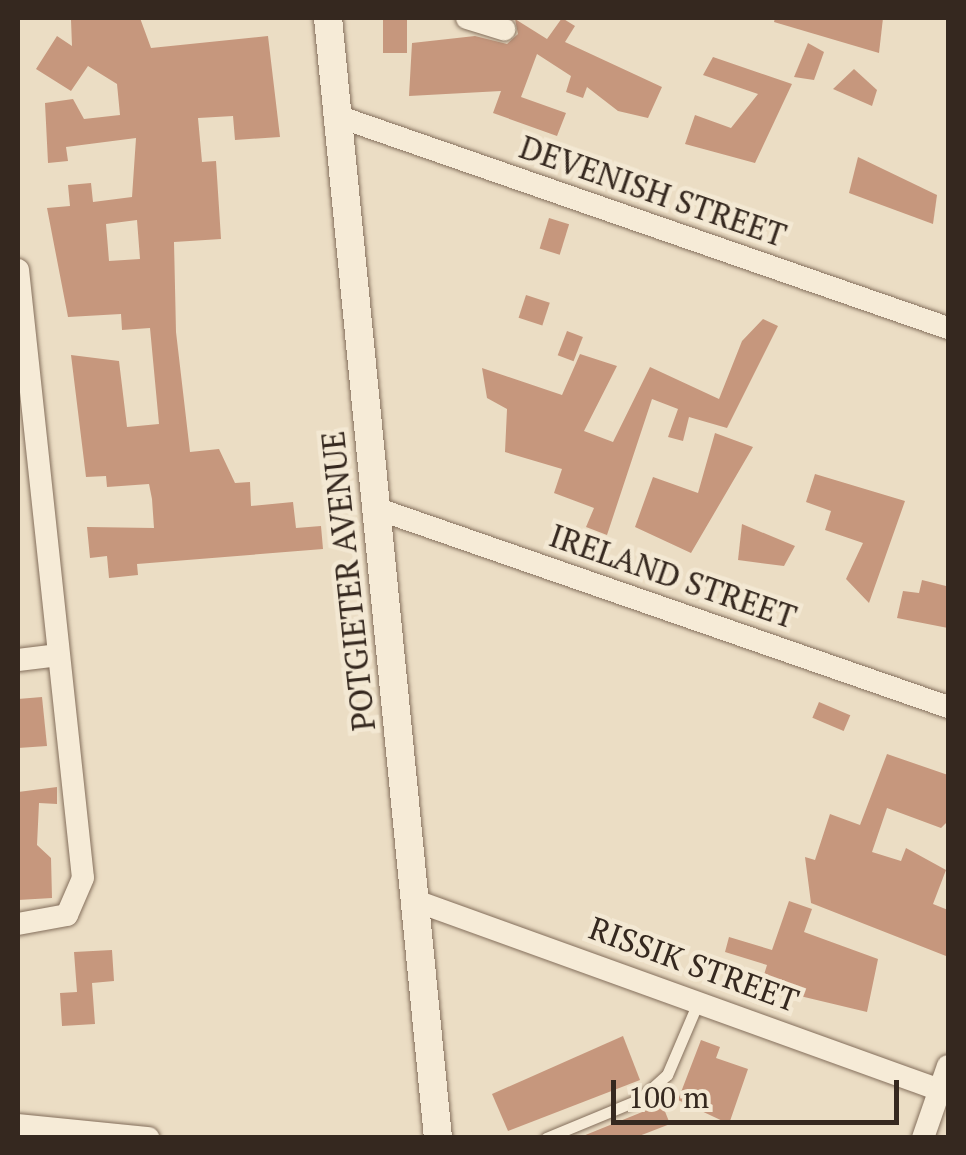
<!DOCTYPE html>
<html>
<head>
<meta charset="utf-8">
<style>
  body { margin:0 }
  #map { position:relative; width:966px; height:1155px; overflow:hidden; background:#ebddc4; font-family:"PT Serif",serif }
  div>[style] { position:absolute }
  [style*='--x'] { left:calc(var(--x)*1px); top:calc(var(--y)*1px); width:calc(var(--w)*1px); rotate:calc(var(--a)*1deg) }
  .building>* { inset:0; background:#c6977d; transform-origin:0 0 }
  .roads { filter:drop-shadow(0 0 2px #846f5c) drop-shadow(0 0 2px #846f5c) }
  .service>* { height:11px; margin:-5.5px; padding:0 5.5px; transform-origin:5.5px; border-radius:5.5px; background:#f6ebd7 }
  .minor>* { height:22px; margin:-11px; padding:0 11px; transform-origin:11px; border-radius:11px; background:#f6ebd7 }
  .tertiary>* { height:28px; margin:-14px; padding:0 14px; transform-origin:14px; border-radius:14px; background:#f6ebd7 }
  span { translate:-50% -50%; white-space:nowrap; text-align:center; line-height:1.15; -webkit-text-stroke:9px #f3e8d3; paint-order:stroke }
  .street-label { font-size:32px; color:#35281f }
  .frame { position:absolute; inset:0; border:20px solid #35281f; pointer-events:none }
  .scale { position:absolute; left:611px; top:1080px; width:288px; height:45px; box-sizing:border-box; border:5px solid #35281f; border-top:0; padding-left:12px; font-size:30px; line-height:35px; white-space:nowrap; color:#35281f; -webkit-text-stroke:8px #f3e8d3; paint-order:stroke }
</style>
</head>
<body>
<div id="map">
  <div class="building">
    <i style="clip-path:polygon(evenodd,140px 18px,151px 48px,268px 36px,280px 137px,235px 140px,233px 116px,198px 118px,202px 162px,216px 161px,221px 239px,174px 242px,176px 332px,190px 452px,219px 449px,235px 483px,250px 482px,251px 506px,293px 502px,296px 528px,321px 526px,323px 549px,137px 564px,138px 575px,109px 578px,107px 556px,90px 558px,87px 527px,154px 528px,152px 499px,149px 484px,107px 487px,106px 476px,86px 477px,71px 355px,119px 361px,127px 427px,159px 424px,150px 328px,122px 330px,121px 314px,68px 317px,47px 208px,70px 206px,68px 185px,91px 183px,93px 202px,132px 197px,136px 138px,66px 147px,68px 161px,48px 163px,45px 103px,73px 99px,84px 119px,120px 115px,117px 84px,88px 66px,71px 91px,36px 69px,57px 36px,72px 46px,71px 20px,140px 18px,137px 220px,140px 259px,109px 261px,106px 224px,137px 220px)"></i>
    <i style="left:383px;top:18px;width:24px;height:35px"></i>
    <i style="clip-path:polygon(562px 18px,575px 26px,565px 42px,662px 87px,648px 118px,618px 111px,587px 87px,583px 98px,566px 92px,571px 76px,537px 54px,521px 97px,566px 113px,557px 136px,493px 113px,501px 91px,409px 96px,412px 43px,475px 36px,507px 44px,518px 34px,515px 19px,547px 39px)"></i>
    <i style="clip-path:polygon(775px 18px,883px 18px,879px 53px,774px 22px)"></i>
    <i style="clip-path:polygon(808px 43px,824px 52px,814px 80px,794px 77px)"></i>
    <i style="clip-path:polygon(713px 57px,792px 84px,755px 163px,685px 144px,695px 115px,731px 128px,758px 94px,703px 75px)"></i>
    <i style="clip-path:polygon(854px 69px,877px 90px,872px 106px,833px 89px)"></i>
    <i style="clip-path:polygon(858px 157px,937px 195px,933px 224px,849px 193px)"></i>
    <i style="left:549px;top:218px;width:21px;height:32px;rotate:17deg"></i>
    <i style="left:526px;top:295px;width:25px;height:24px;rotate:18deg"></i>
    <i style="clip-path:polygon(763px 319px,778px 326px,727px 428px,689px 417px,683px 441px,668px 437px,678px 409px,652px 399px,607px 535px,586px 527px,594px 508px,554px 493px,562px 469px,505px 452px,507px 409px,487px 398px,482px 368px,562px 395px,580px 354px,617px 366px,584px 431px,613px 442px,650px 367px,719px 399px,742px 341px)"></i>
    <i style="left:567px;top:331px;width:17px;height:26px;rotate:21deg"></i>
    <i style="clip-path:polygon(715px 433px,753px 447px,691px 553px,635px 527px,653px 477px,698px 493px)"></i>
    <i style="clip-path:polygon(815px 474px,905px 501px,869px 603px,846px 579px,863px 543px,825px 530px,831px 511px,806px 502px)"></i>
    <i style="clip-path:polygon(742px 524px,795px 546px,784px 566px,738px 560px)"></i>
    <i style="clip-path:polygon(922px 580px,946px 586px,948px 628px,897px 618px,903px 591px,919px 593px)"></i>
    <i style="clip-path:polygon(42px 697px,47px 746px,18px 748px,18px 699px)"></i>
    <i style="left:819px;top:702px;width:34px;height:17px;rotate:23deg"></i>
    <i style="clip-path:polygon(887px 754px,948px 775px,948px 821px,941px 828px,887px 808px,872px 852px,901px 861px,906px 848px,946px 870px,933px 904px,948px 910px,946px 956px,811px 903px,805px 857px,815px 860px,830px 814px,860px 825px)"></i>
    <i style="clip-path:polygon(57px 787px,57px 804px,39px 803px,37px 845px,51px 858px,52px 898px,18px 900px,18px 792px)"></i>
    <i style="clip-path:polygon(789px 901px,812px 909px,804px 932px,878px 959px,867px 1012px,800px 996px,763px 978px,767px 965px,725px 952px,729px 937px,772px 950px)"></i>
    <i style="clip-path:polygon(112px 950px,114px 981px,92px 983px,95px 1024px,62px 1026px,60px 993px,77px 992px,74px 952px)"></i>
    <i style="clip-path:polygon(623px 1036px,640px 1080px,508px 1131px,492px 1094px)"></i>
    <i style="clip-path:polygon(701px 1040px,720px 1047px,716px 1058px,748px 1069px,729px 1124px,678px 1100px)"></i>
    <i style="clip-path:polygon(662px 1104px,670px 1124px,634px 1138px,578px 1138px)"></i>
  </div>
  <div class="roads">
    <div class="service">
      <i style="--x:546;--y:1138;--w:102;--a:-22.5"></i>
      <i style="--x:640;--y:1099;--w:36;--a:-42"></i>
      <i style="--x:667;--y:1075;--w:82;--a:-66.9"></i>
    </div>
    <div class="minor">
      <i style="--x:467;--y:18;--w:39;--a:17"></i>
      <i style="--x:337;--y:116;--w:647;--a:19.14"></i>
      <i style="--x:18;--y:270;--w:611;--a:83.9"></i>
      <i style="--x:83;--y:878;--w:40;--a:113.4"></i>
      <i style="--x:67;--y:915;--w:50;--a:169.6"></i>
      <i style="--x:375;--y:508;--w:607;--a:19.15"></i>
      <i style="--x:18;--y:660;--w:39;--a:-7"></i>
      <i style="--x:416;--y:901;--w:566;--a:19.84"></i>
      <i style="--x:18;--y:1125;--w:131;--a:5.7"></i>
      <i style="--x:923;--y:1138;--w:76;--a:-70.9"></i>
    </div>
    <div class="tertiary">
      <i style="--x:328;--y:18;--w:1125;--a:84.39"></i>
    </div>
  </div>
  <div class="street-label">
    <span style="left:653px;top:191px;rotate:19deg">DEVENISH STREET</span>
    <span style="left:673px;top:576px;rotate:19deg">IRELAND STREET</span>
    <span style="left:348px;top:581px;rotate:-96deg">POTGIETER AVENUE</span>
    <span style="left:694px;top:964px;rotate:20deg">RISSIK STREET</span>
  </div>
  <div class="frame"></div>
  <div class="scale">100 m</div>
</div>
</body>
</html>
